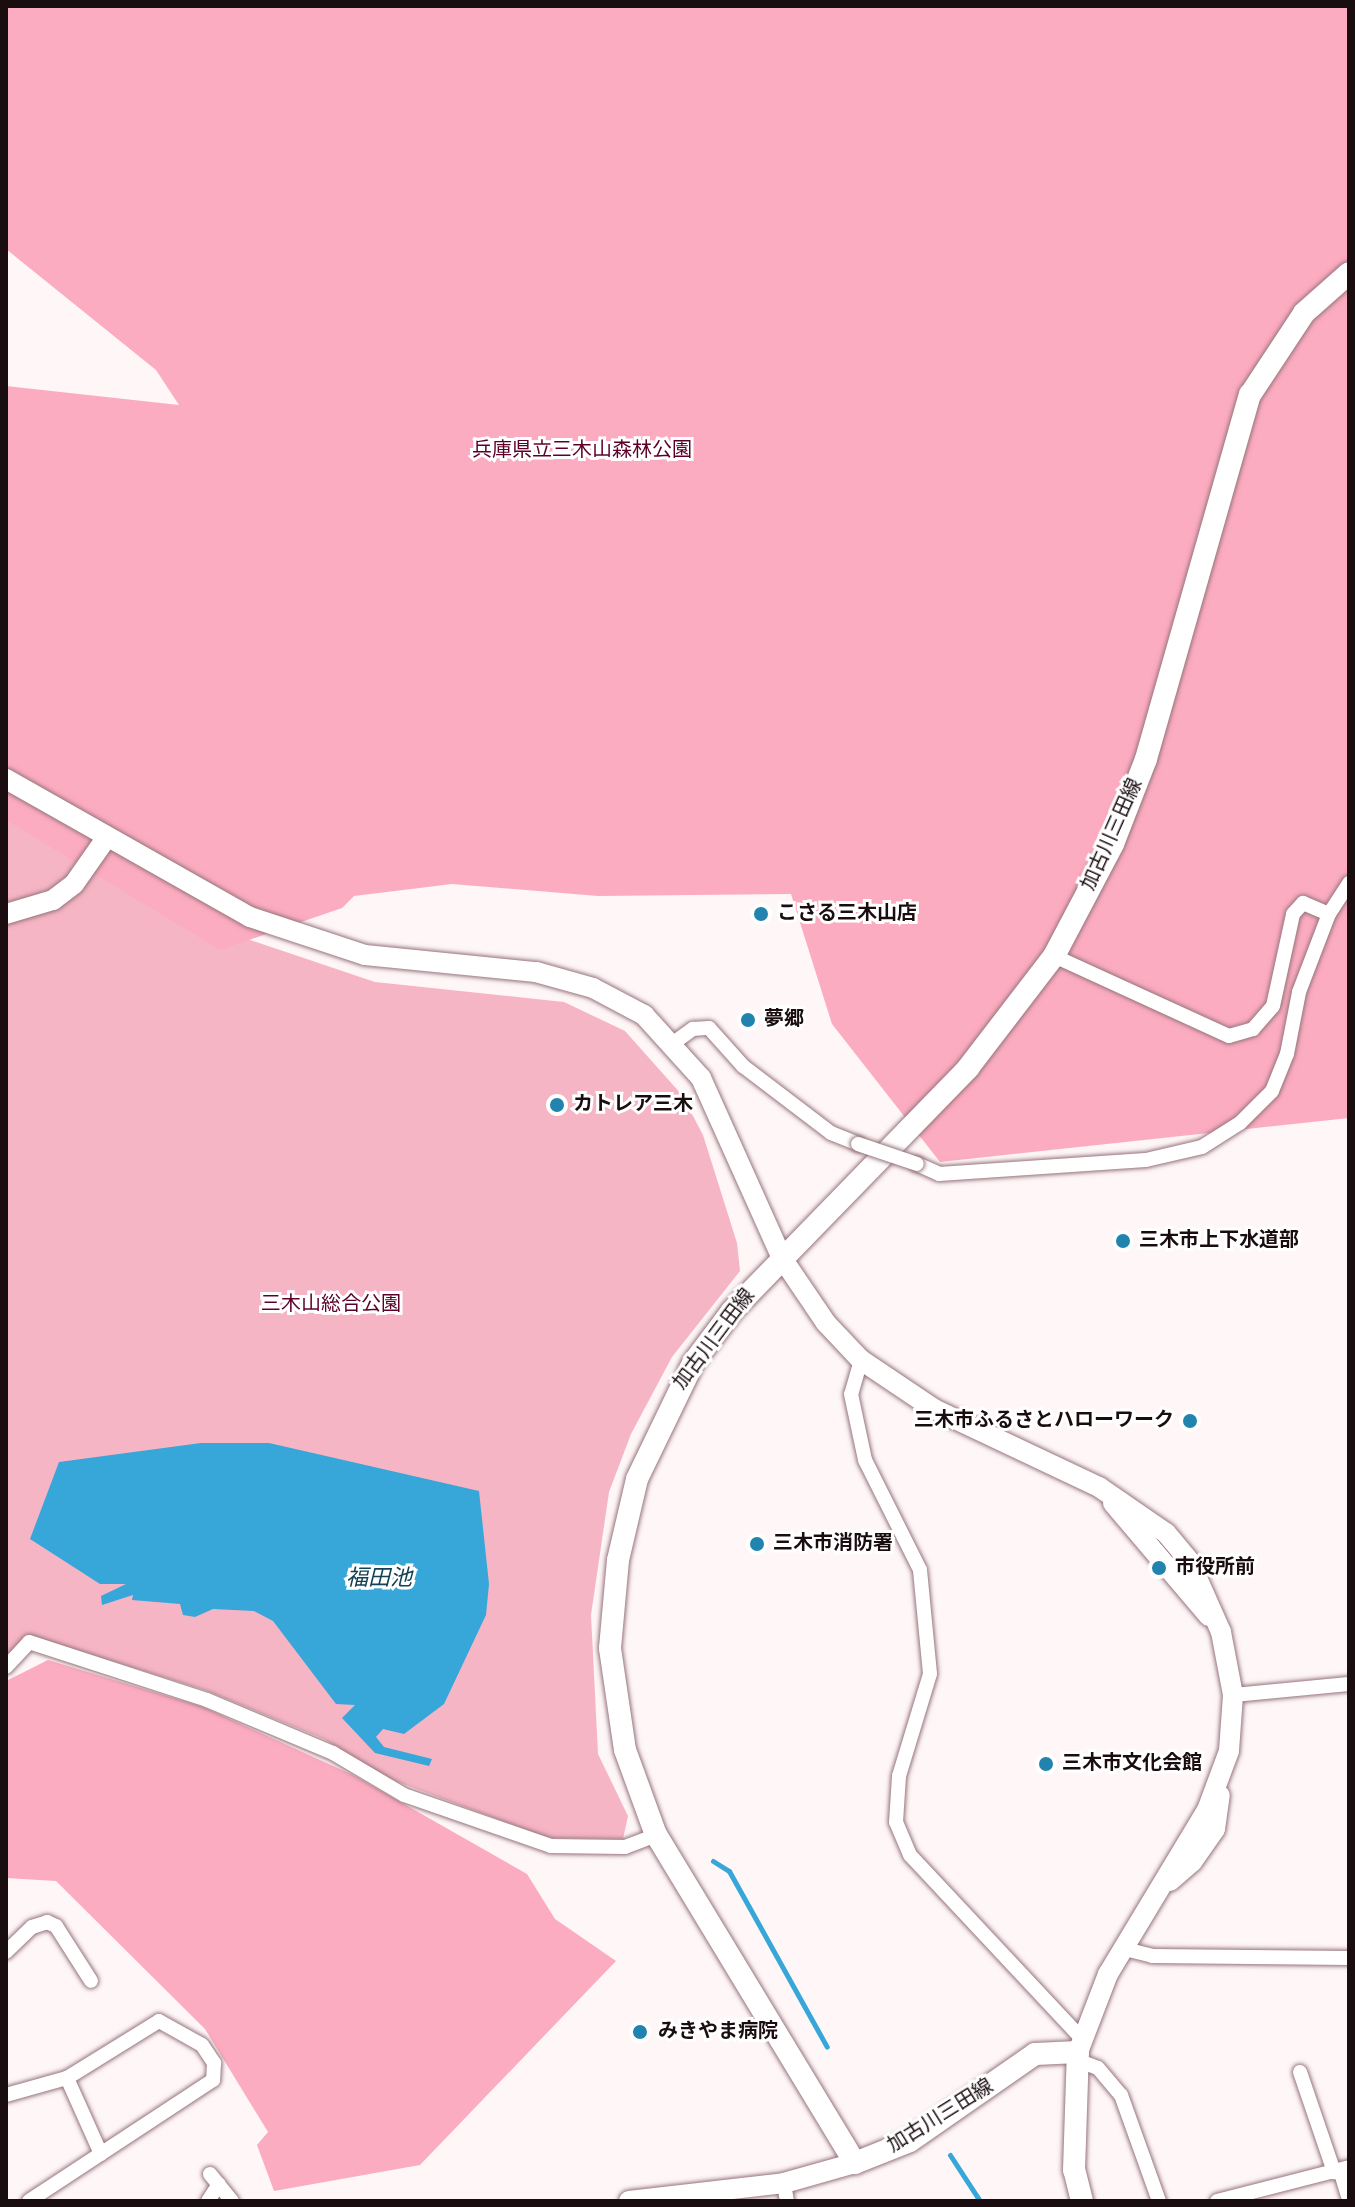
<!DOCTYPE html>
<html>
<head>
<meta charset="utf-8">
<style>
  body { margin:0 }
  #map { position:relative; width:1355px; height:2207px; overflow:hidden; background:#fef6f7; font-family:Overpass,"Noto Sans JP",sans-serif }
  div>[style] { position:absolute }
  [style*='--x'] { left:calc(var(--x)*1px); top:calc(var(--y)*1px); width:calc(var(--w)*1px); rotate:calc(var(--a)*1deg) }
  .green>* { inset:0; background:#f6b5c4 }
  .forest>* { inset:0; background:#fcacc0 }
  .water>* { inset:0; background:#37a6d8 }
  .stream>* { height:5px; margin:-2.5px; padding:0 2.5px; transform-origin:2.5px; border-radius:2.5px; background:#37a6d8 }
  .roads { filter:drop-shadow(0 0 2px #96747c) drop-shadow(0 0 2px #96747c) }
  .street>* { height:14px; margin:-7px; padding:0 7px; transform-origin:7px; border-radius:7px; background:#fff }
  .secondary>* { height:20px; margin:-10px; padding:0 10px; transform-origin:10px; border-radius:10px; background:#fff }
  .primary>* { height:22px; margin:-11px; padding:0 11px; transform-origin:11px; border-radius:11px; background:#fff }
  .bridges { filter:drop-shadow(0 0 2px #96747c) drop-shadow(0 0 2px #96747c) }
  .street-bridge>* { height:14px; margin:-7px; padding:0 7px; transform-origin:7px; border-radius:7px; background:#fff }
  .dots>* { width:22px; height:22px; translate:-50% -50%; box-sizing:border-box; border:4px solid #fff; border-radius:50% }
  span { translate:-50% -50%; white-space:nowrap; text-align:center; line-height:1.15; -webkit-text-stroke:6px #fff; paint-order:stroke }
  .park-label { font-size:20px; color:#5b0129 }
  .street-label { font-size:20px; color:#1a0d10 }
  .poi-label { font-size:20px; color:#1a0d10; font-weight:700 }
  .left { translate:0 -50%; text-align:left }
  .right { translate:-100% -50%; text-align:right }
  .water-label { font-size:22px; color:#134156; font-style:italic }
  .frame { position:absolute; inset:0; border:8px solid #1a0d10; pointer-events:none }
</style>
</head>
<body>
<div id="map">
  <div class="green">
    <i style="clip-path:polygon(6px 800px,241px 937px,375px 982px,564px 1002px,625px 1031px,682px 1095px,703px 1135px,737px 1243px,740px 1271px,672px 1357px,631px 1434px,609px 1492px,591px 1615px,598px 1754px,628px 1816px,623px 1839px,548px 1838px,387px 1778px,324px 1739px,205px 1690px,29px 1635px,6px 1656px)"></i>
  </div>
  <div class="forest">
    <i style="clip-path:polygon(6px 6px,1349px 6px,1349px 1118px,940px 1162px,832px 1024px,791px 894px,598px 896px,452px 884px,354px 896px,342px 908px,220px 950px,6px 820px,6px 386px,179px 405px,156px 370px,6px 249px)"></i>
    <i style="clip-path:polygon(48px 1660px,203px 1707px,353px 1775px,527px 1874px,555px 1919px,616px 1961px,420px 2165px,274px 2191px,257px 2145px,268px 2132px,205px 2029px,56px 1881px,6px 1878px,6px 1681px)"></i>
  </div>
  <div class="water">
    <i style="clip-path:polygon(201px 1443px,269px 1443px,479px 1491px,489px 1584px,486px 1615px,444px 1704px,404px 1734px,383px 1729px,376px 1737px,384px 1747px,432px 1759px,429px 1766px,375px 1753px,342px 1718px,355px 1705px,336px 1704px,273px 1621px,254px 1611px,213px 1609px,195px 1617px,183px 1615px,180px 1604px,132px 1600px,133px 1595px,102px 1605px,101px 1596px,126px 1584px,100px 1584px,30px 1539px,59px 1462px)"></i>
  </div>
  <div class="stream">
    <i style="--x:713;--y:1861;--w:19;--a:32"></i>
    <i style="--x:729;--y:1871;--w:201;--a:60.9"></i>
    <i style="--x:950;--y:2155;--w:55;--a:56.9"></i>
  </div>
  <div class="roads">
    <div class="street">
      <i style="--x:1054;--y:956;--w:192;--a:24.6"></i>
      <i style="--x:1229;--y:1036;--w:25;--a:-16"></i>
      <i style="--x:1253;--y:1029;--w:30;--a:-49"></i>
      <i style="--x:1273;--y:1006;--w:94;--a:-77.7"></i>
      <i style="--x:1293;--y:914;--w:15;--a:-48"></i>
      <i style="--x:1303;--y:903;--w:28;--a:23"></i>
      <i style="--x:672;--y:1044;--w:26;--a:-36"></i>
      <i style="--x:693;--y:1029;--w:16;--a:-4"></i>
      <i style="--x:709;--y:1028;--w:51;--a:48.2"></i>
      <i style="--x:743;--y:1066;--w:111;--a:37.3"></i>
      <i style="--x:831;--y:1133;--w:29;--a:22"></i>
      <i style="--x:917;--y:1164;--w:24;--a:24"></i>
      <i style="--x:939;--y:1174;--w:207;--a:-3.9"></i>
      <i style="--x:1146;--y:1160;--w:57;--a:-13.1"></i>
      <i style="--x:1202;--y:1147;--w:45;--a:-32.3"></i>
      <i style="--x:1240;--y:1123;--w:45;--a:-45"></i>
      <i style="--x:1272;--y:1091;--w:40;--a:-68"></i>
      <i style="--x:1287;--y:1054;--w:63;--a:-79"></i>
      <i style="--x:1299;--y:992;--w:84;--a:-69"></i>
      <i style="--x:1329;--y:914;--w:37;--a:-57"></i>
      <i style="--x:861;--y:1360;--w:35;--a:106"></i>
      <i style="--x:851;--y:1394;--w:67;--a:78"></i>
      <i style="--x:865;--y:1460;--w:123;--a:63.4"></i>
      <i style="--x:920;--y:1570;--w:104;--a:84.5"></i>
      <i style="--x:930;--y:1674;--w:107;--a:106.9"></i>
      <i style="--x:899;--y:1776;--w:46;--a:93.7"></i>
      <i style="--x:896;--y:1822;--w:36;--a:67"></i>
      <i style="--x:910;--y:1855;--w:252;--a:46.9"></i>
      <i style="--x:6;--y:1667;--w:34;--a:-47"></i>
      <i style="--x:29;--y:1642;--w:187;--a:18"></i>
      <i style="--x:207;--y:1700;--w:137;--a:22.8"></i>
      <i style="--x:333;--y:1753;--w:82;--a:30.6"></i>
      <i style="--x:404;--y:1795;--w:156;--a:19.1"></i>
      <i style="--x:551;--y:1846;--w:74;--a:0.8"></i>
      <i style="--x:625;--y:1847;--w:33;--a:-21"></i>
      <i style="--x:1233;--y:1695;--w:117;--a:-5.4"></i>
      <i style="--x:1121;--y:1948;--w:32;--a:14"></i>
      <i style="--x:1152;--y:1956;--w:197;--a:0.6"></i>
      <i style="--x:6;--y:1952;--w:36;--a:-44"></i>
      <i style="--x:32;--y:1927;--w:16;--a:-18"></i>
      <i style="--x:47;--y:1922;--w:10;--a:24"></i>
      <i style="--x:56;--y:1926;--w:65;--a:57.5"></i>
      <i style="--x:1077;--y:2060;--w:22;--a:21"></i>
      <i style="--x:1098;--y:2068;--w:35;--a:50"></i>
      <i style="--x:1121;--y:2095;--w:113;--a:70.3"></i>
      <i style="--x:1300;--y:2072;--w:106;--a:71.2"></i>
      <i style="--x:67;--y:2078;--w:83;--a:65.9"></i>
      <i style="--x:6;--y:2095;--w:63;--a:-15.6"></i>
      <i style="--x:67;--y:2078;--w:108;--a:-31.8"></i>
      <i style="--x:159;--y:2021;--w:49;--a:29.2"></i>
      <i style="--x:202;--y:2045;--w:22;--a:56"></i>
      <i style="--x:214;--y:2063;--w:17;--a:93"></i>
      <i style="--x:213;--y:2080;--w:220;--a:146.7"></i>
      <i style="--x:1340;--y:2170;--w:30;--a:73"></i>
      <i style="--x:210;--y:2174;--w:35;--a:51"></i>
      <i style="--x:784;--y:2183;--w:18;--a:81"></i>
      <i style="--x:208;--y:2201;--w:20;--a:-57"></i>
      <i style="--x:1217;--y:2201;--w:136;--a:-14.4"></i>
    </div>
    <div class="secondary">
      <i style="--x:6;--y:779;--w:280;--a:29.5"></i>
      <i style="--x:250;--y:917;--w:121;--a:18.3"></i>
      <i style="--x:365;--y:955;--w:172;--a:5.7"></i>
      <i style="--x:536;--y:972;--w:59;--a:15.7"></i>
      <i style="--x:593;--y:988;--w:58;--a:27.9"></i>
      <i style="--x:644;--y:1015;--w:85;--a:47.9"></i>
      <i style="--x:701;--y:1078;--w:197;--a:65.8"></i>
      <i style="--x:782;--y:1258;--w:78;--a:55.9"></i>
      <i style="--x:826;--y:1323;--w:51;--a:46.6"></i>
      <i style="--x:861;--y:1360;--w:88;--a:33.9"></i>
      <i style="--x:934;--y:1409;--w:183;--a:25.3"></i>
      <i style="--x:1099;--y:1487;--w:81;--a:34.5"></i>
      <i style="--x:1166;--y:1533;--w:38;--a:50"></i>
      <i style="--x:1190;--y:1562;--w:77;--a:66.1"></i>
      <i style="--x:1221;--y:1632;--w:64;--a:79.2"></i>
      <i style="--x:1233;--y:1695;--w:56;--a:94.1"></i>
      <i style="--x:1229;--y:1751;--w:63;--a:110.4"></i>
      <i style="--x:1207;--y:1810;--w:192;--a:121.1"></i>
      <i style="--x:1108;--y:1974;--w:84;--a:111"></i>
      <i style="--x:6;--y:914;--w:49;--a:-16.6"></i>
      <i style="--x:53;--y:900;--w:26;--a:-37"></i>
      <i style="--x:74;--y:884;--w:57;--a:-54.9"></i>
      <i style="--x:1113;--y:1503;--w:148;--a:49.7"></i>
      <i style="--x:1170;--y:1881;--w:29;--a:-41"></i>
      <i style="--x:1192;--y:1862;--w:40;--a:-55.1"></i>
      <i style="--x:1215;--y:1829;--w:34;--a:-82"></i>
      <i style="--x:629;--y:2201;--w:156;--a:-6.6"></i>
      <i style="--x:784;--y:2183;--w:74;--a:-15.7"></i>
    </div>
    <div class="primary">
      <i style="--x:1082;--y:2201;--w:32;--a:-104"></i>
      <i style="--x:1074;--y:2170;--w:118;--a:-88.1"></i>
      <i style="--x:1078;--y:2052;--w:43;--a:177.3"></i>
      <i style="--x:1035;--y:2054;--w:152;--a:145.2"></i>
      <i style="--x:910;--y:2141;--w:59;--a:158.2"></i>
      <i style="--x:855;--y:2163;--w:384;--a:-121.2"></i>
      <i style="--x:656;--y:1835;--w:90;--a:-110"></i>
      <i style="--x:625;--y:1750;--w:103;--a:-98.4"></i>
      <i style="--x:610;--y:1648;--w:88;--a:-84.8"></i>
      <i style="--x:618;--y:1560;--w:83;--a:-76.8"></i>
      <i style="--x:637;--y:1479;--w:129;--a:-64.2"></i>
      <i style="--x:693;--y:1363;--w:65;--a:-53.1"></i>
      <i style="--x:732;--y:1311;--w:339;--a:-45.8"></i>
      <i style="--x:968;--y:1068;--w:141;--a:-52.5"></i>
      <i style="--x:1054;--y:956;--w:127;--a:-62.2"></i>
      <i style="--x:1113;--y:844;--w:91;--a:-68.8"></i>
      <i style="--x:1146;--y:759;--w:379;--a:-74.1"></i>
      <i style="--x:1250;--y:395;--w:98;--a:-56.6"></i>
      <i style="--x:1304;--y:313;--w:60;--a:-41.6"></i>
    </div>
  </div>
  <div class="bridges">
    <div class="street-bridge">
      <i style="--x:858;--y:1144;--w:62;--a:18.7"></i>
    </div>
  </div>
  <div class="dots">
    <i style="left:761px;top:914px;background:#2184ae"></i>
    <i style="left:748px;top:1020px;background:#2184ae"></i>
    <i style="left:557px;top:1105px;background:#2184ae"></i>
    <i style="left:1123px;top:1241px;background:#2184ae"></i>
    <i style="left:1190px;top:1421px;background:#2184ae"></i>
    <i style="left:757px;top:1544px;background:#2184ae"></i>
    <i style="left:1159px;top:1568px;background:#2184ae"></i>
    <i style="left:1046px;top:1764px;background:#2184ae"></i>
    <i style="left:640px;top:2032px;background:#2184ae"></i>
  </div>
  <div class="park-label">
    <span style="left:582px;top:451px">兵庫県立三木山森林公園</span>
    <span style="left:331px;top:1305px">三木山総合公園</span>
  </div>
  <div class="street-label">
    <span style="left:1113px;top:835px;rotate:-66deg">加古川三田線</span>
    <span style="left:715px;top:1340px;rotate:-53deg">加古川三田線</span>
    <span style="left:941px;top:2117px;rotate:-32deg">加古川三田線</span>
  </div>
  <div class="poi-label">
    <span class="left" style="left:777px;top:914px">こさる三木山店</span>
    <span class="left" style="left:764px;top:1020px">夢郷</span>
    <span class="left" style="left:573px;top:1105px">カトレア三木</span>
    <span class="left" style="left:1139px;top:1241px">三木市上下水道部</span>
    <span class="right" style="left:1174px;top:1421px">三木市ふるさとハローワーク</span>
    <span class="left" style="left:773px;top:1544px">三木市消防署</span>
    <span class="left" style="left:1175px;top:1568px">市役所前</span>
    <span class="left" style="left:1062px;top:1764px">三木市文化会館</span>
    <span class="left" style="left:658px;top:2032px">みきやま病院</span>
  </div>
  <div class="water-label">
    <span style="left:379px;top:1580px">福田池</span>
  </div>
  <div class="frame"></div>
</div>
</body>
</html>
